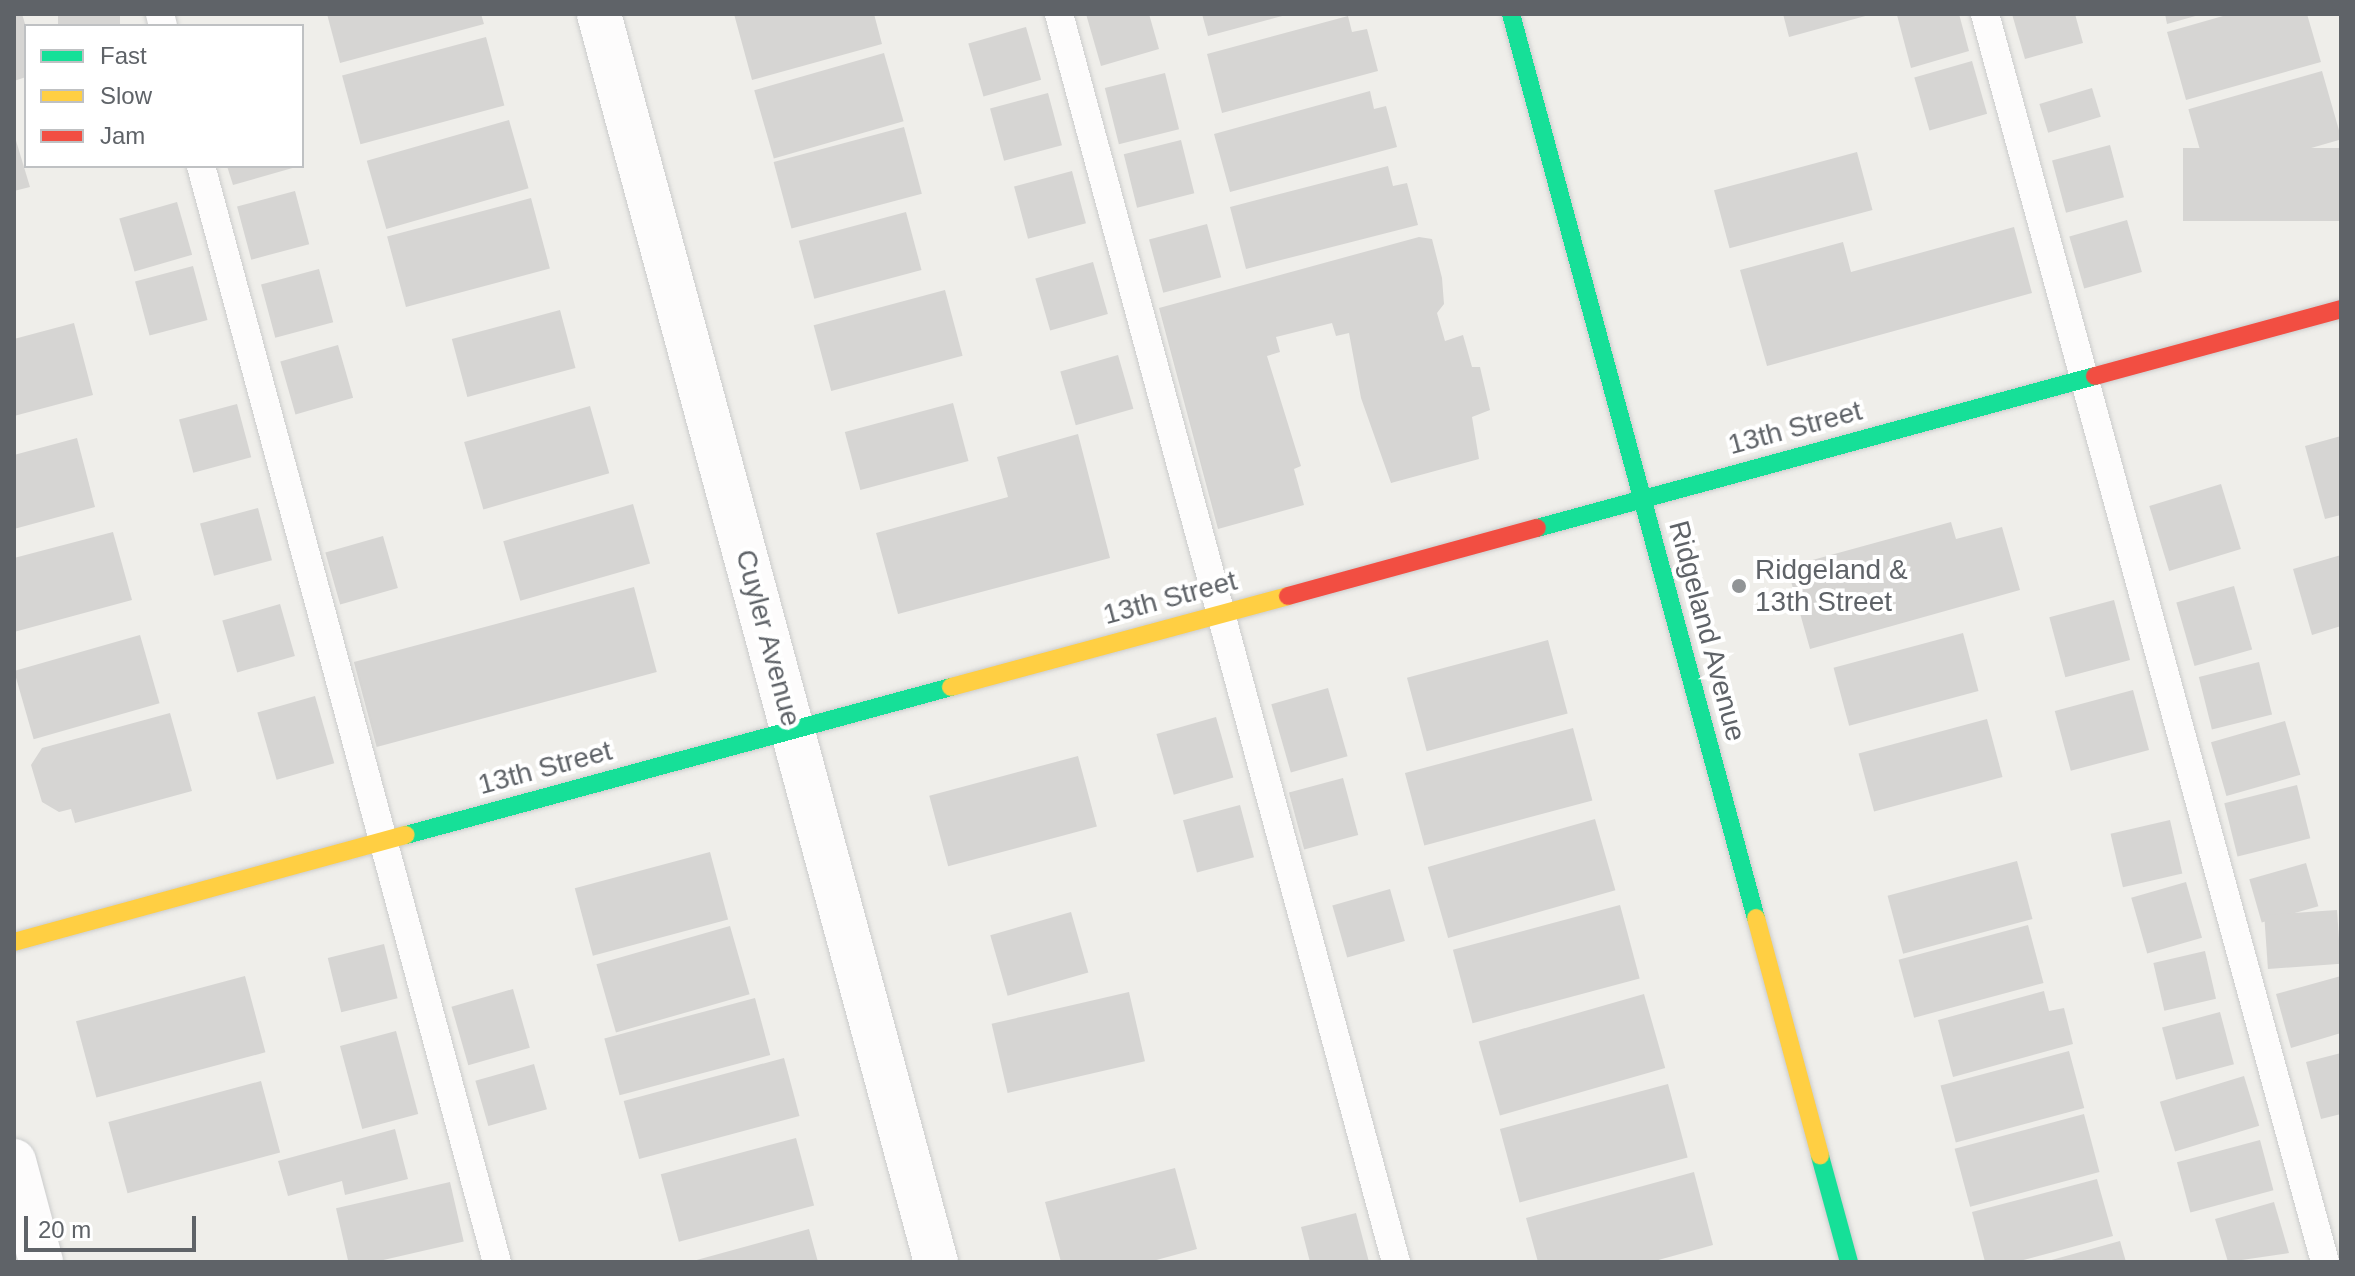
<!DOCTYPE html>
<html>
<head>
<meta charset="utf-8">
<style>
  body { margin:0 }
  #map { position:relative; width:2355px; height:1276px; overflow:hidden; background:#efeeea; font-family:Helvetica,sans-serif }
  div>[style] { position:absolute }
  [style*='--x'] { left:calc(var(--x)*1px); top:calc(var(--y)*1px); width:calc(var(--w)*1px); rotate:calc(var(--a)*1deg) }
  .building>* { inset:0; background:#d6d5d3; transform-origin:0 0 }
  .roads { filter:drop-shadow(0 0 2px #cbcccc) drop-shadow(0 0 2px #cbcccc) }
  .lane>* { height:28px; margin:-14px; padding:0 14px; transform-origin:14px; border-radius:14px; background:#fdfcfc }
  .street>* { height:44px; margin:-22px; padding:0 22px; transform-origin:22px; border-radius:22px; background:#fdfcfc }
  .fast>* { height:18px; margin:-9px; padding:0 9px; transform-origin:9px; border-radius:9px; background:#16e098 }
  .slow>* { height:18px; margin:-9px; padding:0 9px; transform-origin:9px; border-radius:9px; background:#ffcf43 }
  .jam>* { height:18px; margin:-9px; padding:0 9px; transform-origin:9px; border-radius:9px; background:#f24e42 }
  .dots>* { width:22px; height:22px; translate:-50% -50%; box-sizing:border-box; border:4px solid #fff; border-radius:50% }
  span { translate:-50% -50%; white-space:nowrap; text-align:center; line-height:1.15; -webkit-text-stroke:8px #fff; paint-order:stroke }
  .street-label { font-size:28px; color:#5f6368 }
  .poi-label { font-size:28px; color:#5f6368 }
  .left { translate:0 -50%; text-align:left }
  .frame { position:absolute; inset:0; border:16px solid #5f6368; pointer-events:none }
  .legend { position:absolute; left:24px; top:24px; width:280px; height:144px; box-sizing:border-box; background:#fff; border:2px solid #bfc1c3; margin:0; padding:10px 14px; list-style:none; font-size:24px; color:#5f6368 }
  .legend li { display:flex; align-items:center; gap:16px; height:40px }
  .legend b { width:40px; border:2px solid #bfc1c3 }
  .scale { position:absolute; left:24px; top:1216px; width:172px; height:36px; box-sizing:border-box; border:4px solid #5f6368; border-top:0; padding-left:10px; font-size:24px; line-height:28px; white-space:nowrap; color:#5f6368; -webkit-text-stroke:6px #fff; paint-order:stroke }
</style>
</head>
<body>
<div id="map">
  <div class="building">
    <i style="clip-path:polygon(14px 14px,22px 14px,26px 27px,26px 77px,14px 81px)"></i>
    <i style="left:58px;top:14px;width:62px;height:12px"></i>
    <i style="clip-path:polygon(327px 14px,481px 14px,484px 24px,340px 63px)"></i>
    <i style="clip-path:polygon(734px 14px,874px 14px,882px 44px,752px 80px)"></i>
    <i style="clip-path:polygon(1086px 14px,1149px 14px,1159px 49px,1101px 66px)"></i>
    <i style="clip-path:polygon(1202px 14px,1285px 14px,1286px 15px,1208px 36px)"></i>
    <i style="clip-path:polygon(1783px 14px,1869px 14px,1869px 15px,1789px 37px)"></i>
    <i style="clip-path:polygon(1959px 14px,1969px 51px,1911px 68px,1897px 15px)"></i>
    <i style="clip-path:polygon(2012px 14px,2075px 14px,2083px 43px,2025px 59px)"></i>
    <i style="clip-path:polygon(2165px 14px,2198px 14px,2199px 15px,2167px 24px)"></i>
    <i style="clip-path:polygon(2230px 14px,2307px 14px,2321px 62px,2186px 100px,2167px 32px)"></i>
    <i style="clip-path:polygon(1348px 16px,1352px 32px,1367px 29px,1378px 71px,1222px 113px,1207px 54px)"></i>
    <i style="left:1026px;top:27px;width:55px;height:60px;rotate:74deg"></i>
    <i style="left:486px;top:37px;width:71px;height:149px;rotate:75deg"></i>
    <i style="left:884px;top:53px;width:71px;height:135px;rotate:74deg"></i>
    <i style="left:1972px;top:61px;width:55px;height:60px;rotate:74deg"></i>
    <i style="left:2322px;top:71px;width:71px;height:139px;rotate:74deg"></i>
    <i style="left:1165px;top:73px;width:58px;height:62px;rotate:76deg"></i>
    <i style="left:2092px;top:88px;width:30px;height:55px;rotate:73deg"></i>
    <i style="clip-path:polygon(1370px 91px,1374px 109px,1386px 106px,1397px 147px,1230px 192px,1214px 134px)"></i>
    <i style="left:1048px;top:93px;width:54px;height:60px;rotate:75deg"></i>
    <i style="left:509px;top:120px;width:71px;height:148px;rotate:74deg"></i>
    <i style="left:904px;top:127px;width:69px;height:135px;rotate:75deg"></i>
    <i style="clip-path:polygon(14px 134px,30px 187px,14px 191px)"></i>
    <i style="left:1181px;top:140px;width:55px;height:59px;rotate:76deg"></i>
    <i style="left:2110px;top:145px;width:54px;height:60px;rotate:75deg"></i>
    <i style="left:2341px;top:148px;width:73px;height:158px;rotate:90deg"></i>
    <i style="left:1857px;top:152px;width:60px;height:148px;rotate:75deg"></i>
    <i style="clip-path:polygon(227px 166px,296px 166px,296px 167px,233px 185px)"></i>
    <i style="clip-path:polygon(1388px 166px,1393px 186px,1407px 183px,1418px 225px,1246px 269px,1230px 207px)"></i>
    <i style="left:1072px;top:171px;width:54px;height:60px;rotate:75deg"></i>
    <i style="left:295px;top:191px;width:55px;height:60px;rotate:75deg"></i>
    <i style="left:531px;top:198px;width:73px;height:149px;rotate:75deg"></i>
    <i style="left:177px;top:202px;width:55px;height:60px;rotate:74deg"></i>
    <i style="left:906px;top:212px;width:60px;height:111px;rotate:75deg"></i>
    <i style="left:2127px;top:220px;width:54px;height:60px;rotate:74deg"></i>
    <i style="left:1207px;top:224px;width:55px;height:60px;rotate:75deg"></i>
    <i style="clip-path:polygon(2014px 227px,2032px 293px,1767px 366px,1740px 270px,1843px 242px,1851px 272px)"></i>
    <i style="clip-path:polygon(1419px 237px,1432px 239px,1442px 278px,1444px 304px,1437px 313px,1445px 341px,1463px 335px,1472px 367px,1480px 367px,1490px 410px,1472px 417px,1479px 459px,1391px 483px,1361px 398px,1349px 333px,1336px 336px,1332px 323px,1276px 337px,1280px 352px,1267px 356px,1301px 466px,1294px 469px,1304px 505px,1218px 529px,1159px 308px)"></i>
    <i style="left:1093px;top:262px;width:54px;height:60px;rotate:74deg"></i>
    <i style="left:193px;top:266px;width:56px;height:60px;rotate:75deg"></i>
    <i style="left:319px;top:269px;width:55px;height:60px;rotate:75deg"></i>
    <i style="left:945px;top:290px;width:68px;height:136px;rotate:75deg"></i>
    <i style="left:560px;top:310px;width:60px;height:112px;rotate:75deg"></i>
    <i style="clip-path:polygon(74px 323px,93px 395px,14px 416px,14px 339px)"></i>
    <i style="left:338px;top:345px;width:55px;height:60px;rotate:74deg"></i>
    <i style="left:1118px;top:355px;width:56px;height:60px;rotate:74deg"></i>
    <i style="left:953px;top:403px;width:60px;height:112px;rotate:75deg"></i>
    <i style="left:237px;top:404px;width:55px;height:60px;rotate:75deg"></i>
    <i style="left:590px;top:406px;width:70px;height:131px;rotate:74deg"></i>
    <i style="clip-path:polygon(1078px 434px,1110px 558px,898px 614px,876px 533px,1008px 497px,997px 457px)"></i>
    <i style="clip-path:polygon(2341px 436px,2341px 515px,2325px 519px,2305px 446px)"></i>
    <i style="clip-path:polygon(77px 438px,95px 507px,14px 529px,14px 455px)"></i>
    <i style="left:2221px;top:484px;width:68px;height:75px;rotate:73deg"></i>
    <i style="left:633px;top:504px;width:62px;height:135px;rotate:74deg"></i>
    <i style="left:258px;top:508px;width:54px;height:60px;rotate:75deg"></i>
    <i style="clip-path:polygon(1951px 522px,1956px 539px,2002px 527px,2020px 590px,1810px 649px,1787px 567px)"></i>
    <i style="clip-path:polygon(113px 532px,132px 600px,14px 632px,14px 558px)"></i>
    <i style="left:383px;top:536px;width:54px;height:60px;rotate:74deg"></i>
    <i style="clip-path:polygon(2341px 555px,2341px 626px,2312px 635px,2293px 569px)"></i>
    <i style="left:2234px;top:586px;width:66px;height:60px;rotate:74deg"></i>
    <i style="left:634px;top:587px;width:88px;height:290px;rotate:75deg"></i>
    <i style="left:2114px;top:600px;width:62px;height:67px;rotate:75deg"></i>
    <i style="left:280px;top:604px;width:54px;height:60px;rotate:74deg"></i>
    <i style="left:1963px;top:633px;width:60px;height:134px;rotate:75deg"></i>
    <i style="left:140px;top:635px;width:71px;height:131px;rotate:74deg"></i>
    <i style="left:1548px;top:640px;width:76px;height:146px;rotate:75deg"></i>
    <i style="left:2259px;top:662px;width:54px;height:62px;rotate:76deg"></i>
    <i style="left:1328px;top:688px;width:71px;height:59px;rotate:74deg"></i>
    <i style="left:2133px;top:690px;width:62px;height:81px;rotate:75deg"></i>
    <i style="left:315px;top:696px;width:70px;height:60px;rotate:74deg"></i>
    <i style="clip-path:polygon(170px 713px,192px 791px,75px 823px,71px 809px,59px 812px,42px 802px,31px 765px,42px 748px)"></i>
    <i style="left:1216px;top:717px;width:63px;height:62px;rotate:74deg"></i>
    <i style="left:1987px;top:719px;width:60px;height:133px;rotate:75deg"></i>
    <i style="left:2285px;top:721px;width:56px;height:77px;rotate:74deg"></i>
    <i style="left:1573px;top:728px;width:75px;height:174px;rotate:75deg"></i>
    <i style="left:1078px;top:756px;width:73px;height:154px;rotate:75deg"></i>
    <i style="left:1343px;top:778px;width:59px;height:56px;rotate:75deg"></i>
    <i style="left:2297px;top:785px;width:55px;height:75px;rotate:76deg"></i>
    <i style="left:1240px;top:805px;width:54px;height:59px;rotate:75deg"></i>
    <i style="left:1595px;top:819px;width:74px;height:174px;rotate:74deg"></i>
    <i style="left:2170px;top:820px;width:55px;height:61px;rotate:77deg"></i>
    <i style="left:710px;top:852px;width:70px;height:140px;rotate:75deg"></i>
    <i style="left:2017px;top:861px;width:60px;height:134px;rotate:75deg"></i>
    <i style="left:2306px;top:863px;width:45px;height:59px;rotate:74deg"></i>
    <i style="left:2186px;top:882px;width:58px;height:57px;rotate:74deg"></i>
    <i style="left:1390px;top:889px;width:54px;height:60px;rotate:74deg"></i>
    <i style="left:1620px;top:905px;width:76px;height:173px;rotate:75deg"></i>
    <i style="left:2337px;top:910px;width:54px;height:73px;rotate:86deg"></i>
    <i style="left:1071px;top:912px;width:63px;height:84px;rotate:74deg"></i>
    <i style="left:2028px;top:925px;width:60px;height:134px;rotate:75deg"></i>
    <i style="left:730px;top:926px;width:71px;height:139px;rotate:74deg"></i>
    <i style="left:384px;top:944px;width:56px;height:58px;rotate:76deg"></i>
    <i style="left:2205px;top:951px;width:49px;height:53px;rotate:77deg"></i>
    <i style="left:245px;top:976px;width:79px;height:175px;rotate:75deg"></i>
    <i style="clip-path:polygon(2341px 976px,2341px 1033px,2291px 1048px,2276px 994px)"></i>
    <i style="left:513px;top:989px;width:61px;height:64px;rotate:74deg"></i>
    <i style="clip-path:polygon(2044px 991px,2049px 1011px,2064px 1008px,2073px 1044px,1953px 1077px,1938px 1020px)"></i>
    <i style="left:1129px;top:992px;width:71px;height:141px;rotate:77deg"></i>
    <i style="left:1644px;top:994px;width:77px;height:172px;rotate:74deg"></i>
    <i style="left:755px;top:998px;width:59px;height:156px;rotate:75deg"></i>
    <i style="left:2220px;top:1012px;width:54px;height:60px;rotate:75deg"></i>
    <i style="left:396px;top:1031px;width:86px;height:58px;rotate:75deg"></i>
    <i style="left:2069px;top:1051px;width:59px;height:133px;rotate:75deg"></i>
    <i style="clip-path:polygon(2341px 1053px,2341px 1114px,2321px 1119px,2306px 1062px)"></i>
    <i style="left:784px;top:1058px;width:60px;height:166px;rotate:75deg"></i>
    <i style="left:534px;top:1064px;width:47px;height:61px;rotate:74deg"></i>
    <i style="left:2244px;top:1076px;width:52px;height:88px;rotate:73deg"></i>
    <i style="left:261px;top:1081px;width:74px;height:158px;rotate:75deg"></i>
    <i style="left:1668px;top:1084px;width:76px;height:174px;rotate:75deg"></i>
    <i style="left:2084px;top:1114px;width:60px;height:134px;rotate:75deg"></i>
    <i style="clip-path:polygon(395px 1129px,408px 1179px,345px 1195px,342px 1181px,288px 1196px,278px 1161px)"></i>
    <i style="left:796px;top:1138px;width:70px;height:140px;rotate:75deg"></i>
    <i style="left:2260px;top:1140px;width:52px;height:86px;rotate:75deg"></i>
    <i style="clip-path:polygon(1175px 1168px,1197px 1249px,1149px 1262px,1061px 1262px,1045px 1202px)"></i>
    <i style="clip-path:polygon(1694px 1172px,1713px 1245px,1651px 1262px,1538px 1262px,1526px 1218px)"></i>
    <i style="clip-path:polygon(2097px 1179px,2113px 1236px,2016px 1262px,1985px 1262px,1972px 1212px)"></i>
    <i style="left:450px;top:1182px;width:61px;height:117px;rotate:77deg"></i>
    <i style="clip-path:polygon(2274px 1202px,2289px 1253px,2228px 1262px,2215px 1219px)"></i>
    <i style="clip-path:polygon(1356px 1213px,1369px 1262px,1310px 1262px,1301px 1227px)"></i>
    <i style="clip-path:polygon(809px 1229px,818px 1262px,693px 1262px,693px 1261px)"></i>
    <i style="clip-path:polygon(2120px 1241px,2126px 1262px,2048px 1262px,2048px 1261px)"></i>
  </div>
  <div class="roads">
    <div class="lane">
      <i style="--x:160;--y:14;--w:12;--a:76"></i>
      <i style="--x:1059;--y:14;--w:1293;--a:74.89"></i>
      <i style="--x:1985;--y:14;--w:1293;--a:74.76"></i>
      <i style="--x:201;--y:166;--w:1135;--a:74.89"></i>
    </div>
    <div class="street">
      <i style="--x:599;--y:14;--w:1293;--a:74.89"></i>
      <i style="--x:14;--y:1161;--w:105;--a:75"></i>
    </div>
    <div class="fast">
      <i style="--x:1511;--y:14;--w:937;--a:74.84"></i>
      <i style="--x:1537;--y:528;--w:578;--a:-15.24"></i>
      <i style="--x:406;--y:835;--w:565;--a:-15.19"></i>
      <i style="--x:1820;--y:1156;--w:110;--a:74.7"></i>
    </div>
    <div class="slow">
      <i style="--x:951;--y:687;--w:349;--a:-15.1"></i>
      <i style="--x:1756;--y:918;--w:246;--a:74.9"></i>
      <i style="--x:14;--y:942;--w:406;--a:-15.3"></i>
    </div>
    <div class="jam">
      <i style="--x:2095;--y:376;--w:255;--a:-15.2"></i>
      <i style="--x:1288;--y:596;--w:258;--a:-15.3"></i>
    </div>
  </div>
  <div class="dots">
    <i style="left:1739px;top:586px;background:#919496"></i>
  </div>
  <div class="street-label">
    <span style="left:1795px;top:428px;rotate:-15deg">13th Street</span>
    <span style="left:1170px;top:598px;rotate:-15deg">13th Street</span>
    <span style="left:1707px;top:631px;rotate:75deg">Ridgeland Avenue</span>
    <span style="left:768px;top:638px;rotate:75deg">Cuyler Avenue</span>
    <span style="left:545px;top:768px;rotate:-15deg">13th Street</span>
  </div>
  <div class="poi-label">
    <span class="left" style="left:1755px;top:586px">Ridgeland &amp;<br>13th Street</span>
  </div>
  <div class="frame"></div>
  <ul class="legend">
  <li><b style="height:10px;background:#16e098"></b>Fast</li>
  <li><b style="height:10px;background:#ffcf43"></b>Slow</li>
  <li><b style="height:10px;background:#f24e42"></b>Jam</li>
  </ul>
  <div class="scale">20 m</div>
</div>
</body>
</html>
